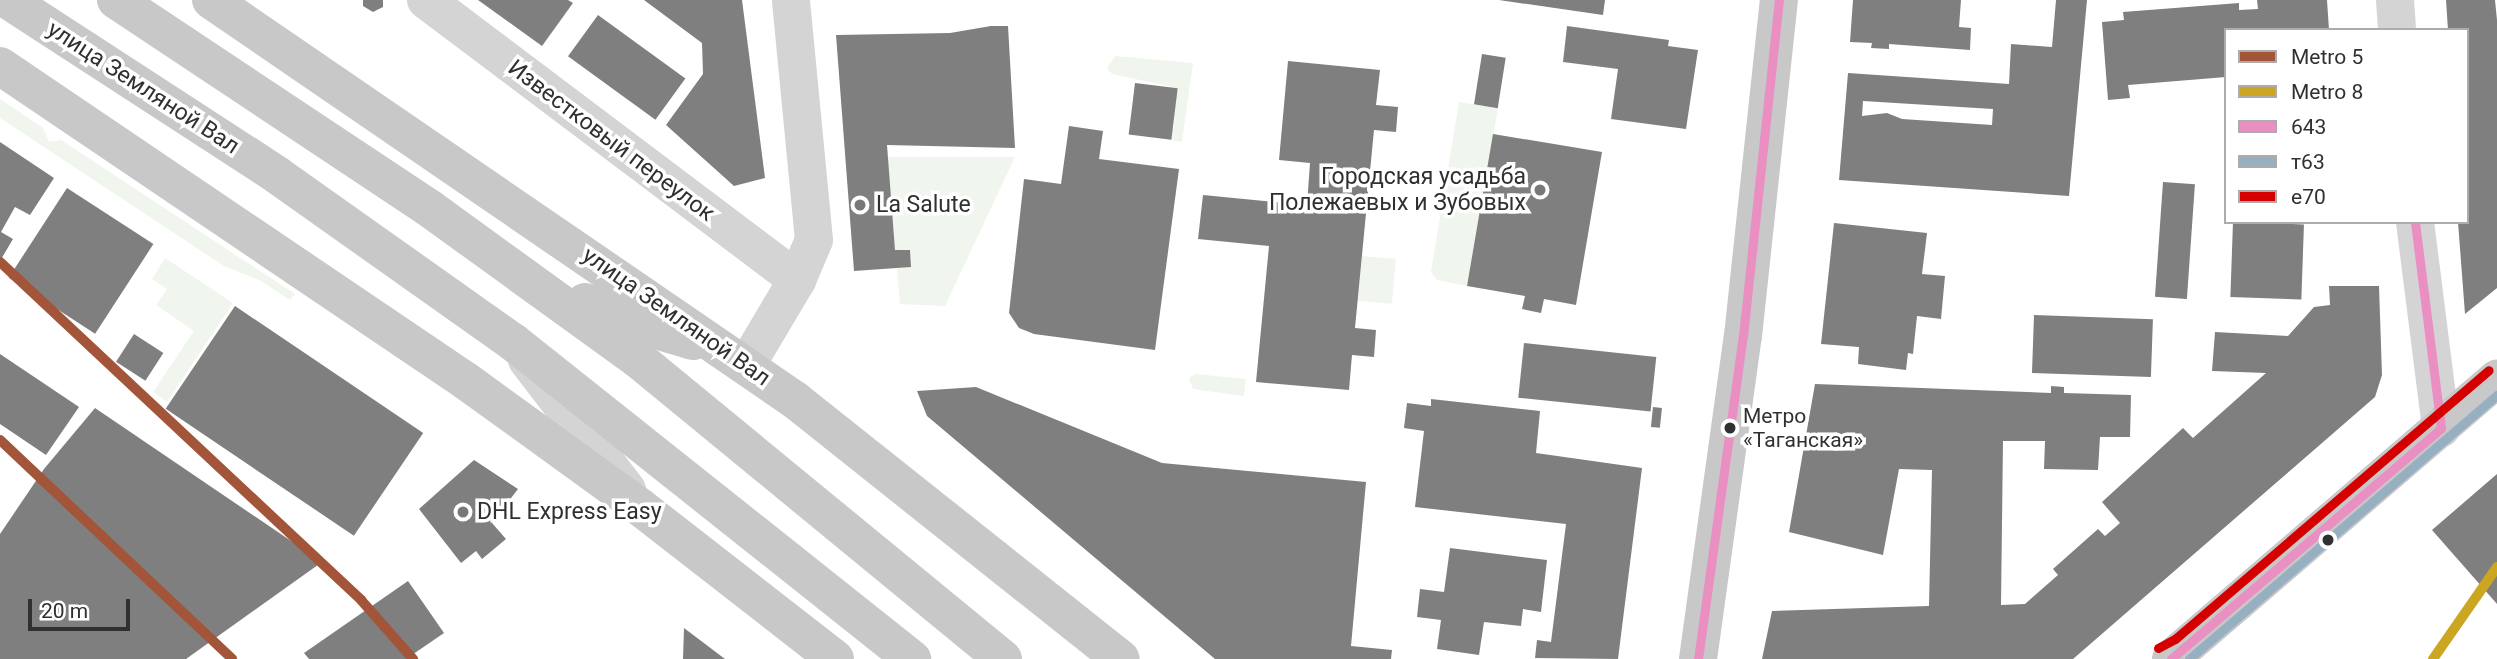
<!DOCTYPE html>
<html>
<head>
<meta charset="utf-8">
<style>
  body { margin:0 }
  #map { position:relative; width:2497px; height:659px; overflow:hidden; background:#fff; font-family:Roboto,sans-serif }
  div>[style] { position:absolute }
  [style*='--x'] { left:calc(var(--x)*1px); top:calc(var(--y)*1px); width:calc(var(--w)*1px); rotate:calc(var(--a)*1deg) }
  .green>* { inset:0; background:#f0f5ed; transform-origin:0 0 }
  .building>* { inset:0; background:#7f7f7f; transform-origin:0 0 }
  .minor>* { height:38px; margin:-19px; padding:0 19px; transform-origin:19px; border-radius:19px; background:#d4d4d4 }
  .major>* { height:38px; margin:-19px; padding:0 19px; transform-origin:19px; border-radius:19px; background:#c8c8c8 }
  .bus-1>* { height:9px; margin:-4.5px; padding:0 4.5px; transform-origin:4.5px; border-radius:4.5px; background:#ea8fc2 }
  .bus-2>* { height:9px; margin:-4.5px; padding:0 4.5px; transform-origin:4.5px; border-radius:4.5px; background:#96afc1 }
  .bus-3>* { height:9px; margin:-4.5px; padding:0 4.5px; transform-origin:4.5px; border-radius:4.5px; background:#d50100 }
  .metro-1>* { height:10px; margin:-5px; padding:0 5px; transform-origin:5px; border-radius:5px; background:#a35539 }
  .metro-2>* { height:10px; margin:-5px; padding:0 5px; transform-origin:5px; border-radius:5px; background:#cba621 }
  .dots>* { width:19px; height:19px; translate:-50% -50%; box-sizing:border-box; border:4px solid #fff; border-radius:50% }
  span { translate:-50% -50%; white-space:nowrap; text-align:center; line-height:1.15; -webkit-text-stroke:7px #fff; paint-order:stroke }
  .bus-label { font-size:21px; color:#303030 }
  .left { translate:0 -50%; text-align:left }
  .street-label { font-size:23px; color:#303030 }
  .poi-label { font-size:23px; color:#303030 }
  .right { translate:-100% -50%; text-align:right }
  .legend { position:absolute; left:2224px; top:28px; width:245px; height:196px; box-sizing:border-box; background:#fff; border:2px solid #acacac; margin:0; padding:9px 12px; list-style:none; font-size:21px; color:#303030 }
  .legend li { display:flex; align-items:center; gap:14px; height:35px }
  .legend b { width:35px; border:2px solid #acacac }
  .scale { position:absolute; left:28px; top:599px; width:102px; height:32px; box-sizing:border-box; border:4px solid #303030; border-top:0; padding-left:9px; font-size:21px; line-height:24px; white-space:nowrap; color:#303030; -webkit-text-stroke:5px #fff; paint-order:stroke }
</style>
</head>
<body>
<div id="map">
  <div class="green">
    <i style="clip-path:polygon(1115px 56px,1193px 63px,1182px 142px,1171px 140px,1177px 88px,1112px 74px,1107px 68px)"></i>
    <i style="clip-path:polygon(0 99px,43px 128px,49px 142px,61px 140px,295px 294px,290px 300px,261px 281px,224px 266px,0 118px)"></i>
    <i style="clip-path:polygon(1459px 102px,1498px 108px,1467px 286px,1437px 280px,1431px 272px)"></i>
    <i style="clip-path:polygon(887px 157px,1015px 157px,945px 306px,900px 304px,897px 268px,911px 267px,910px 250px,895px 250px)"></i>
    <i style="left:1362px;top:256px;width:34px;height:45px;rotate:5deg"></i>
    <i style="clip-path:polygon(165px 258px,233px 303px,167px 402px,153px 392px,194px 331px,156px 305px,167px 289px,152px 279px)"></i>
    <i style="clip-path:polygon(1195px 374px,1246px 379px,1244px 396px,1193px 389px,1189px 378px)"></i>
  </div>
  <div class="building">
    <i style="clip-path:polygon(363px 0,383px 0,383px 7px,373px 12px,363px 6px)"></i>
    <i style="clip-path:polygon(478px 0,568px 0,573px 3px,542px 46px)"></i>
    <i style="clip-path:polygon(644px 0,742px 0,765px 178px,734px 186px,666px 125px,703px 74px,702px 43px)"></i>
    <i style="clip-path:polygon(1499px 0,1605px 0,1603px 15px)"></i>
    <i style="clip-path:polygon(1853px 0,1961px 0,1959px 27px,1971px 28px,1970px 50px,1889px 44px,1889px 49px,1871px 48px,1872px 43px,1850px 42px)"></i>
    <i style="clip-path:polygon(evenodd,2056px 0,2087px 0,2069px 196px,1839px 180px,1848px 73px,2009px 84px,2011px 44px,2052px 47px,2056px 0,1863px 101px,1993px 109px,1992px 125px,1902px 119px,1887px 113px,1862px 116px,1863px 101px)"></i>
    <i style="clip-path:polygon(2257px 0,2327px 0,2329px 30px,2226px 30px,2226px 77px,2128px 85px,2130px 98px,2108px 100px,2102px 22px,2124px 20px,2123px 12px,2239px 3px,2239px 10px,2258px 9px)"></i>
    <i style="clip-path:polygon(2446px 0,2495px 0,2497px 20px,2497px 288px,2465px 314px,2458px 222px,2467px 222px,2467px 30px,2448px 30px)"></i>
    <i style="left:598px;top:15px;width:108px;height:51px;rotate:36deg"></i>
    <i style="clip-path:polygon(991px 26px,1008px 26px,1015px 148px,887px 145px,895px 250px,910px 250px,911px 267px,854px 271px,836px 35px,950px 33px)"></i>
    <i style="clip-path:polygon(1567px 26px,1669px 40px,1668px 46px,1698px 50px,1686px 129px,1611px 119px,1618px 69px,1563px 62px)"></i>
    <i style="left:1482px;top:54px;width:24px;height:51px;rotate:9deg"></i>
    <i style="clip-path:polygon(1288px 61px,1380px 70px,1376px 105px,1398px 107px,1396px 132px,1374px 130px,1355px 328px,1376px 330px,1374px 357px,1352px 355px,1349px 390px,1256px 382px,1269px 246px,1198px 239px,1203px 195px,1307px 205px,1310px 163px,1279px 160px)"></i>
    <i style="left:1135px;top:83px;width:43px;height:52px;rotate:7deg"></i>
    <i style="clip-path:polygon(1069px 126px,1103px 131px,1099px 159px,1179px 169px,1155px 350px,1034px 334px,1019px 328px,1009px 313px,1024px 179px,1061px 184px)"></i>
    <i style="clip-path:polygon(1493px 134px,1602px 152px,1576px 305px,1544px 299px,1541px 313px,1522px 309px,1525px 296px,1467px 286px)"></i>
    <i style="clip-path:polygon(0 142px,54px 178px,30px 215px,15px 207px,1px 232px,13px 239px,0 261px)"></i>
    <i style="left:2163px;top:182px;width:32px;height:115px;rotate:4deg"></i>
    <i style="left:67px;top:188px;width:103px;height:107px;rotate:33deg"></i>
    <i style="left:2233px;top:222px;width:71px;height:75px;rotate:2deg"></i>
    <i style="clip-path:polygon(1834px 223px,1927px 233px,1922px 274px,1945px 276px,1941px 319px,1917px 316px,1913px 354px,1908px 353px,1906px 370px,1858px 364px,1859px 347px,1821px 344px)"></i>
    <i style="clip-path:polygon(2329px 286px,2379px 286px,2382px 375px,2375px 397px,2073px 659px,1762px 659px,1772px 611px,1929px 606px,1932px 470px,1899px 469px,1883px 555px,1789px 532px,1815px 384px,2051px 393px,2051px 386px,2064px 387px,2064px 393px,2131px 395px,2130px 437px,2100px 437px,2098px 470px,2044px 469px,2045px 441px,2003px 441px,2001px 605px,2025px 604px,2058px 575px,2053px 569px,2098px 529px,2105px 536px,2120px 523px,2102px 502px,2183px 428px,2193px 438px,2266px 373px,2212px 371px,2215px 332px,2288px 336px,2314px 307px,2330px 305px)"></i>
    <i style="left:235px;top:306px;width:227px;height:124px;rotate:34deg"></i>
    <i style="left:2034px;top:315px;width:119px;height:58px;rotate:2deg"></i>
    <i style="left:134px;top:334px;width:35px;height:33px;rotate:33deg"></i>
    <i style="left:1524px;top:343px;width:133px;height:55px;rotate:6deg"></i>
    <i style="clip-path:polygon(0 354px,79px 407px,46px 455px,0 424px)"></i>
    <i style="clip-path:polygon(976px 387px,1162px 463px,1366px 482px,1351px 646px,1392px 650px,1391px 659px,1215px 659px,927px 416px,917px 391px)"></i>
    <i style="clip-path:polygon(1431px 399px,1540px 411px,1536px 453px,1642px 468px,1618px 659px,1535px 658px,1537px 640px,1551px 642px,1566px 524px,1415px 507px,1424px 431px,1404px 428px,1407px 403px,1431px 406px)"></i>
    <i style="left:1653px;top:407px;width:9px;height:20px;rotate:6deg"></i>
    <i style="clip-path:polygon(95px 408px,322px 562px,186px 659px,0 659px,0 534px,44px 469px)"></i>
    <i style="clip-path:polygon(474px 460px,518px 489px,492px 523px,506px 539px,482px 559px,476px 551px,461px 563px,419px 509px)"></i>
    <i style="clip-path:polygon(2497px 474px,2497px 604px,2432px 530px)"></i>
    <i style="clip-path:polygon(1450px 548px,1547px 560px,1541px 612px,1523px 609px,1521px 626px,1484px 622px,1479px 655px,1437px 649px,1441px 620px,1417px 617px,1420px 589px,1444px 592px)"></i>
    <i style="clip-path:polygon(408px 581px,444px 633px,406px 659px,309px 659px,304px 653px)"></i>
    <i style="clip-path:polygon(684px 628px,725px 659px,683px 659px)"></i>
  </div>
  <div class="minor">
    <i style="--x:426;--y:0;--w:465;--a:37"></i>
    <i style="--x:2395;--y:0;--w:30;--a:86"></i>
    <i style="--x:2415;--y:222;--w:208;--a:82.8"></i>
    <i style="--x:527;--y:360;--w:164;--a:52.4"></i>
    <i style="--x:746;--y:366;--w:100;--a:-59.3"></i>
    <i style="--x:797;--y:280;--w:43;--a:-67"></i>
    <i style="--x:814;--y:240;--w:241;--a:-95.5"></i>
  </div>
  <div class="major">
    <i style="--x:8;--y:0;--w:321;--a:33"></i>
    <i style="--x:277;--y:175;--w:289;--a:35.3"></i>
    <i style="--x:513;--y:342;--w:510;--a:38.47"></i>
    <i style="--x:116;--y:0;--w:376;--a:33.6"></i>
    <i style="--x:429;--y:208;--w:259;--a:35.9"></i>
    <i style="--x:639;--y:360;--w:471;--a:39.4"></i>
    <i style="--x:211;--y:0;--w:708;--a:34.41"></i>
    <i style="--x:795;--y:400;--w:416;--a:38.5"></i>
    <i style="--x:0;--y:66;--w:562;--a:34.06"></i>
    <i style="--x:466;--y:381;--w:215;--a:35.9"></i>
    <i style="--x:640;--y:507;--w:247;--a:37.9"></i>
    <i style="--x:585;--y:302;--w:45;--a:24.9"></i>
    <i style="--x:626;--y:321;--w:70;--a:16.6"></i>
    <i style="--x:1698;--y:659;--w:326;--a:-82.1"></i>
    <i style="--x:1743;--y:336;--w:338;--a:-83.9"></i>
    <i style="--x:2171;--y:659;--w:430;--a:-40.7"></i>
  </div>
  <div class="bus-1">
    <i style="--x:1698;--y:659;--w:326;--a:-82.1"></i>
    <i style="--x:1743;--y:336;--w:338;--a:-83.9"></i>
    <i style="--x:2171;--y:659;--w:355;--a:-40.5"></i>
    <i style="--x:2441;--y:428;--w:208;--a:-97.2"></i>
  </div>
  <div class="bus-2">
    <i style="--x:2189;--y:659;--w:406;--a:-40.6"></i>
  </div>
  <div class="bus-3">
    <i style="--x:2158;--y:648;--w:19;--a:-28"></i>
    <i style="--x:2175;--y:639;--w:413;--a:-40.6"></i>
  </div>
  <div class="metro-1">
    <i style="--x:0;--y:262;--w:495;--a:43.1"></i>
    <i style="--x:361;--y:600;--w:79;--a:48.6"></i>
    <i style="--x:0;--y:440;--w:319;--a:43.3"></i>
  </div>
  <div class="metro-2">
    <i style="--x:2433;--y:659;--w:112;--a:-55.2"></i>
  </div>
  <div class="dots">
    <i style="left:1540px;top:190px;background:#787878"></i>
    <i style="left:860px;top:205px;background:#787878"></i>
    <i style="left:1730px;top:428px;background:#303030"></i>
    <i style="left:463px;top:512px;background:#787878"></i>
    <i style="left:2328px;top:540px;background:#303030"></i>
  </div>
  <div class="bus-label">
    <span class="left" style="left:1743px;top:428px">Метро<br>«Таганская»</span>
  </div>
  <div class="street-label">
    <span style="left:143px;top:88px;rotate:33deg">улица Земляной Вал</span>
    <span style="left:611px;top:141px;rotate:37deg">Известковый переулок</span>
    <span style="left:676px;top:317px;rotate:35deg">улица Земляной Вал</span>
  </div>
  <div class="poi-label">
    <span class="right" style="left:1526px;top:190px">Городская усадьба<br>Полежаевых и Зубовых</span>
    <span class="left" style="left:876px;top:205px">La Salute</span>
    <span class="left" style="left:477px;top:512px">DHL Express Easy</span>
  </div>
  <ul class="legend">
  <li><b style="height:9px;background:#a35539"></b>Metro 5</li>
  <li><b style="height:9px;background:#cba621"></b>Metro 8</li>
  <li><b style="height:9px;background:#ea8fc2"></b>643</li>
  <li><b style="height:9px;background:#96afc1"></b>т63</li>
  <li><b style="height:9px;background:#d50100"></b>е70</li>
  </ul>
  <div class="scale">20 m</div>
</div>
</body>
</html>
